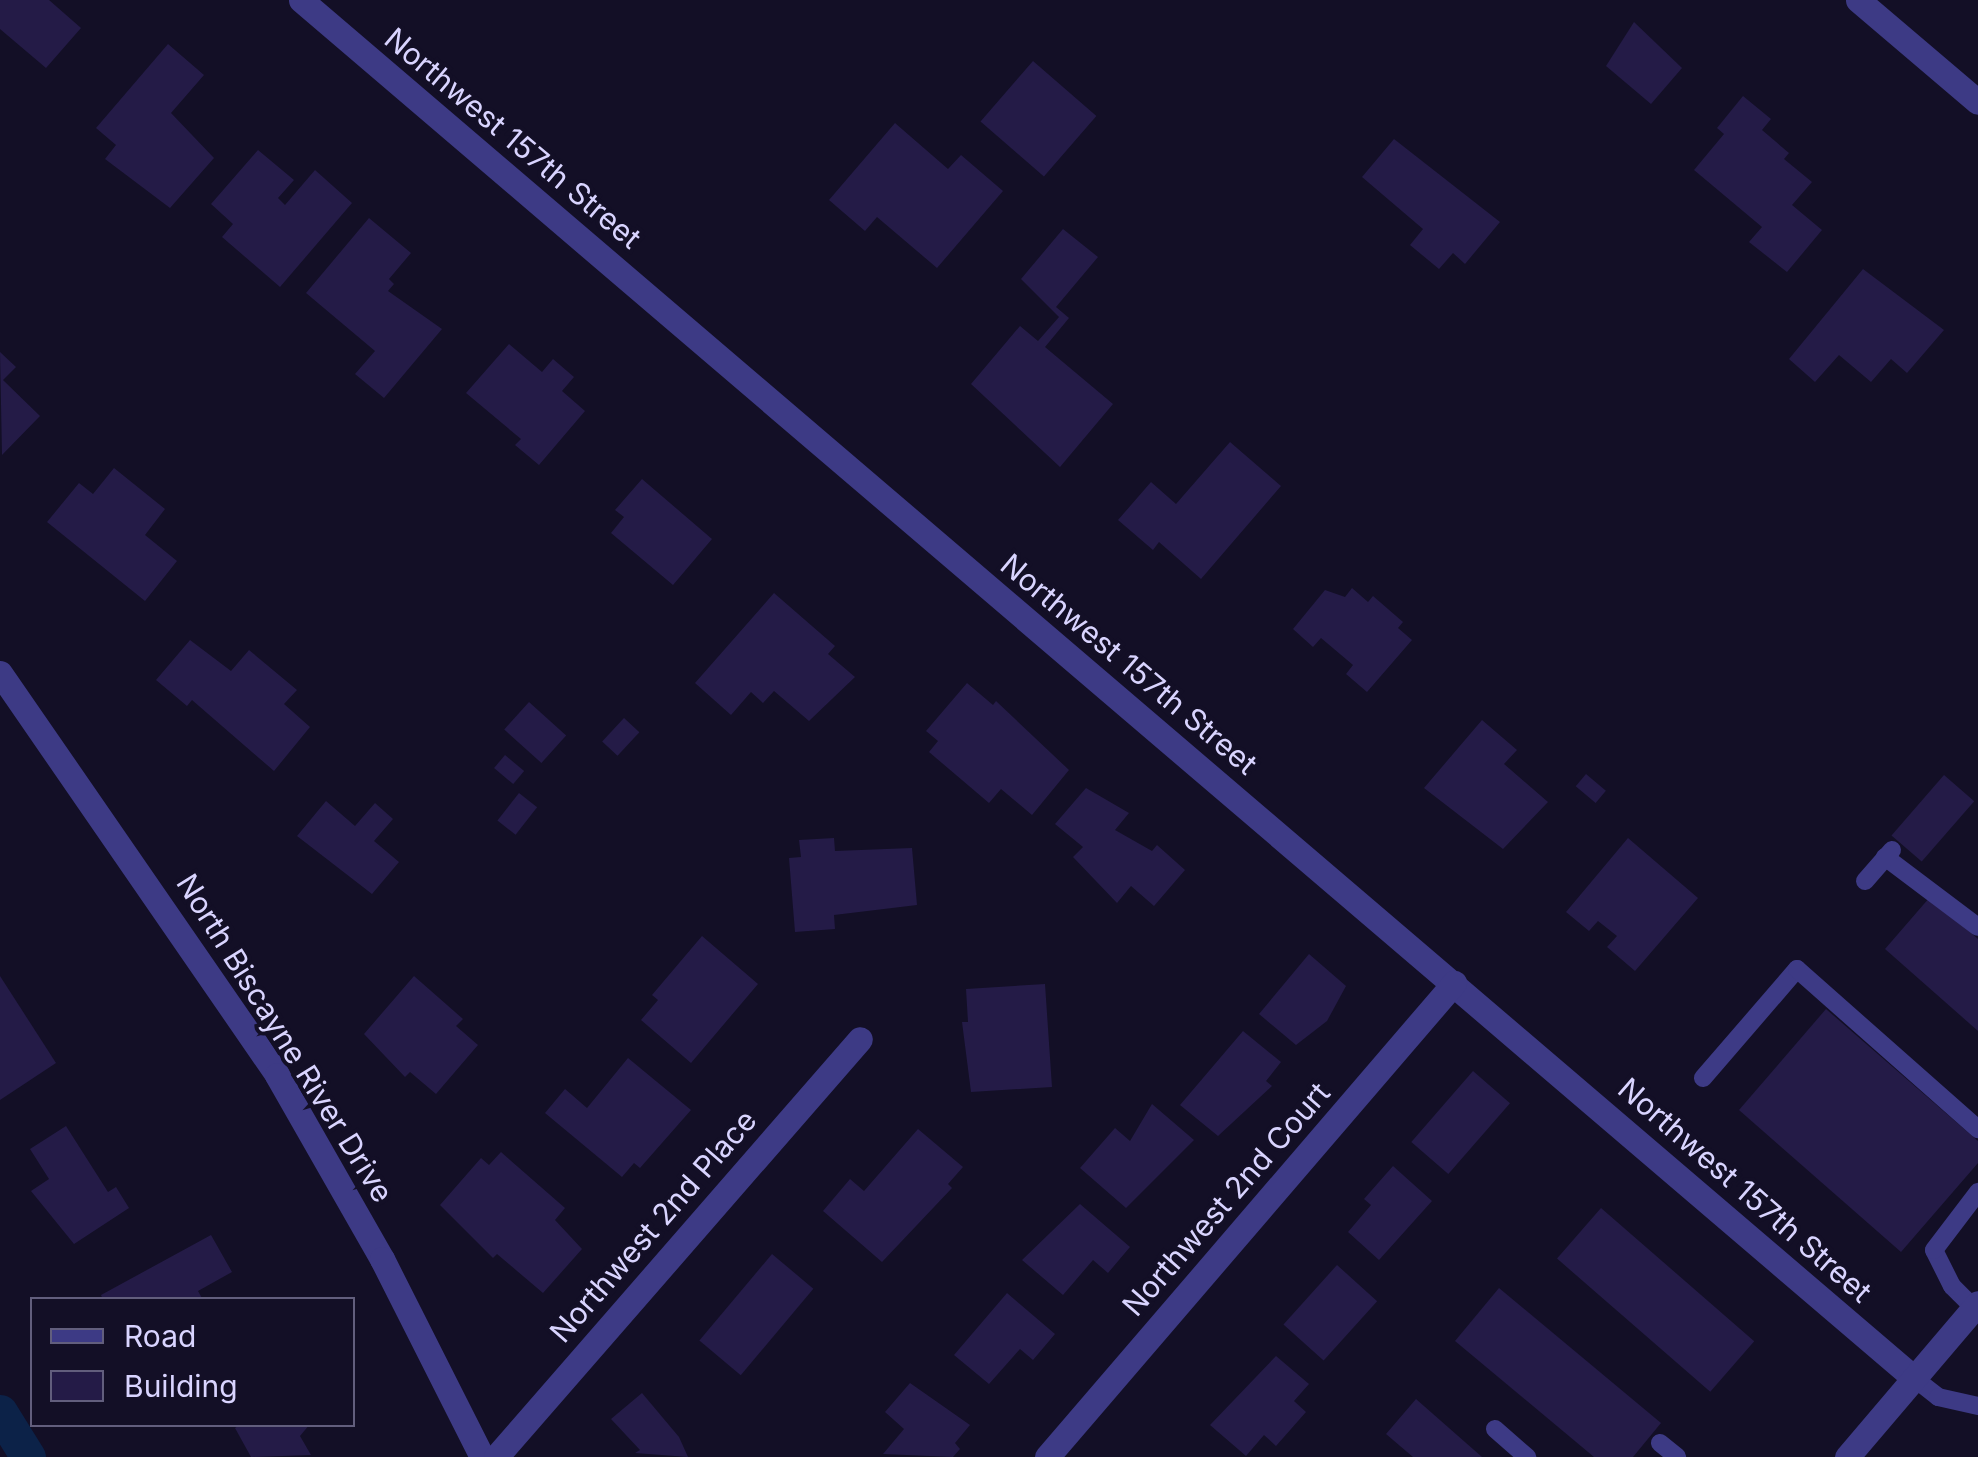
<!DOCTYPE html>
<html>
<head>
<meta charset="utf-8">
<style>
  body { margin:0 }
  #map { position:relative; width:1978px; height:1457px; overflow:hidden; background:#130f26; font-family:Inter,sans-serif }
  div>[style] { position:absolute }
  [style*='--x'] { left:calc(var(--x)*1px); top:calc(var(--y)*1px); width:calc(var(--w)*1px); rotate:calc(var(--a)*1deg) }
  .canal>* { height:35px; margin:-17.5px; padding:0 17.5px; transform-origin:17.5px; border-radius:17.5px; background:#0c2248 }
  .building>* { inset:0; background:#241b47; transform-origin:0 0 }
  .service>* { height:18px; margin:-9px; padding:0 9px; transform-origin:9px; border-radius:9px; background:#3d3a85 }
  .minor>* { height:25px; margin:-12.5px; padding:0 12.5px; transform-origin:12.5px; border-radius:12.5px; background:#3d3a85 }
  .tertiary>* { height:25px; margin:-12.5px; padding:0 12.5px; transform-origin:12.5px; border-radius:12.5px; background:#3d3a85 }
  span { translate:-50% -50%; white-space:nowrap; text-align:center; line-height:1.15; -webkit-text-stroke:8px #130f26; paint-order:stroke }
  .street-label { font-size:30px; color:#d9d4ff }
  .legend { position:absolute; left:30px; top:1297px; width:325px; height:130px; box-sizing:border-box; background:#130f26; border:2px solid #625e7d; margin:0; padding:12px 18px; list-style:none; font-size:30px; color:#d9d4ff }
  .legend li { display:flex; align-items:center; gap:20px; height:50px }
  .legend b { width:50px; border:2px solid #625e7d }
</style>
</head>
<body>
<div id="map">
  <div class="canal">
    <i style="--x:0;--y:1412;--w:53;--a:58.1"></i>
  </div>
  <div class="building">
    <i style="clip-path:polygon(0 0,49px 0,81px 28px,46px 68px,0 29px)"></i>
    <i style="clip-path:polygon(1634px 22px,1682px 68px,1651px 104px,1606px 66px)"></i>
    <i style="clip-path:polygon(168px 44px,204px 75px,171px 113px,214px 158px,170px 208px,105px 159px,116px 145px,96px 128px)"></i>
    <i style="left:1033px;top:61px;width:84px;height:80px;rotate:41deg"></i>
    <i style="clip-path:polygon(1743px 96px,1771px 119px,1762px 130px,1789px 153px,1784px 159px,1812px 182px,1792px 205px,1822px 230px,1787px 272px,1749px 242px,1762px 227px,1694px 170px,1724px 134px,1717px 128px)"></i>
    <i style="clip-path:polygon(895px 123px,948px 169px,961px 155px,1003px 191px,937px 268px,877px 217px,865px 231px,829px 200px)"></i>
    <i style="clip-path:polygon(1394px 139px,1500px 222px,1465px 264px,1453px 253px,1439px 269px,1410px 245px,1423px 229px,1362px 177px)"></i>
    <i style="clip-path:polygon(258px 150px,294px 180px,278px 198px,285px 205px,315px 170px,352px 203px,280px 287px,222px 237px,233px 224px,211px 204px)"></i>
    <i style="clip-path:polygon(369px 218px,411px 253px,389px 279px,394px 284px,388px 291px,442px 329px,384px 398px,355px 374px,375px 351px,306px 293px)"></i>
    <i style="clip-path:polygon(1063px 229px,1098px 257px,1056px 307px,1069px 318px,1045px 347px,1113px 404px,1060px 467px,971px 384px,1020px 326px,1038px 341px,1059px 317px,1021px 279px)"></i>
    <i style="clip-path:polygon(1863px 269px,1944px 330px,1907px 373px,1891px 359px,1871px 382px,1839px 355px,1815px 382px,1789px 359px)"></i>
    <i style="clip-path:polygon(509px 344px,542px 372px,553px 359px,574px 377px,562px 391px,585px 411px,539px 465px,515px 445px,521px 439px,466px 393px)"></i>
    <i style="clip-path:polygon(0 352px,16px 367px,3px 380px,40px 416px,2px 455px)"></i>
    <i style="clip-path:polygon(1230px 442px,1281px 486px,1201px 579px,1159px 542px,1153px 550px,1118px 520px,1151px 482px,1176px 504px)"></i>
    <i style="clip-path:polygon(114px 468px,165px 509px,145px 535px,177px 561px,145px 601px,47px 522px,79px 483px,93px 494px)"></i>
    <i style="clip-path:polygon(642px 479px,712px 539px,673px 585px,611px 533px,624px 517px,615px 510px)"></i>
    <i style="clip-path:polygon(1352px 588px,1368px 602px,1373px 596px,1403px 622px,1398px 628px,1412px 640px,1367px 692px,1346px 674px,1353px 665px,1321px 638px,1313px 647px,1293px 629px,1325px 590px,1345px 597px)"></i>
    <i style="clip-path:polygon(774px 593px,835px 646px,828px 654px,855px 677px,809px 721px,774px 691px,763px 703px,751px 692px,731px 715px,695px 683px)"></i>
    <i style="clip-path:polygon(190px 640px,231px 671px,249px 650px,297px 690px,284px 704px,310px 727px,274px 771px,192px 700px,187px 706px,156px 680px)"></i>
    <i style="clip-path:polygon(967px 683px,993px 705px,996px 701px,1069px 770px,1032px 815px,1001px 789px,989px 803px,929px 752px,938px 741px,926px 731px)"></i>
    <i style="left:529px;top:702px;width:50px;height:37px;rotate:42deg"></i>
    <i style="left:624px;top:718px;width:21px;height:32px;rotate:43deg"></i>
    <i style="clip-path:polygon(1482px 720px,1517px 750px,1504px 764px,1548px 802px,1503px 849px,1424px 788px)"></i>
    <i style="left:505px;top:755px;width:25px;height:17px;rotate:40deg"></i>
    <i style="left:1586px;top:774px;width:26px;height:16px;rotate:40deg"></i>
    <i style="left:1944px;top:775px;width:40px;height:80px;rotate:41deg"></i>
    <i style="clip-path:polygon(1086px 788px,1129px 813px,1115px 830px,1152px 851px,1157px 845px,1185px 870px,1154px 906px,1131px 886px,1117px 903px,1073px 857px,1083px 847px,1055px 824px)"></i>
    <i style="left:519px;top:793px;width:23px;height:35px;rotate:38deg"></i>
    <i style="clip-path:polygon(326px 801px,355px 826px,375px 803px,393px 819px,374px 841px,399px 862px,372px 894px,297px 836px)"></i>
    <i style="clip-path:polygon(834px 838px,835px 851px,912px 848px,917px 905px,834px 915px,835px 929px,795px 932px,789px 858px,801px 857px,799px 840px)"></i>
    <i style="clip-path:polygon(1628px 838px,1698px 898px,1635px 971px,1607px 947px,1617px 936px,1598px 921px,1589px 931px,1566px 912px)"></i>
    <i style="clip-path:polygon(1930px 897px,1978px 939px,1978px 1031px,1885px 949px)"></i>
    <i style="clip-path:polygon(702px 936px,758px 984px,691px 1063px,641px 1020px,658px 1000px,652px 995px)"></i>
    <i style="clip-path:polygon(1309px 954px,1346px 986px,1327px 1021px,1296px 1045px,1259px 1014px)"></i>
    <i style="clip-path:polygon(0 976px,56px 1063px,0 1100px)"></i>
    <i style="clip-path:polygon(414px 976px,463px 1019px,456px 1026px,478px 1045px,436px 1094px,410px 1072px,405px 1077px,364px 1034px)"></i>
    <i style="clip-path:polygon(1045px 984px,1052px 1087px,971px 1092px,962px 1022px,968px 1022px,966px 989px)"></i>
    <i style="clip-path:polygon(1826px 1009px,1978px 1141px,1978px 1163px,1901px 1252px,1739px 1110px)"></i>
    <i style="clip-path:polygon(1243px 1031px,1281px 1062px,1266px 1081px,1272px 1086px,1218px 1136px,1180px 1105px)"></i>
    <i style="clip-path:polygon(628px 1058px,691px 1110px,640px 1168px,634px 1163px,622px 1177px,545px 1113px,565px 1089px,587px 1108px)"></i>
    <i style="left:1473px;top:1071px;width:49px;height:94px;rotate:41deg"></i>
    <i style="clip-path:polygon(1152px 1104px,1194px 1140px,1126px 1208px,1080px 1168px,1115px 1128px,1130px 1141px)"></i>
    <i style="clip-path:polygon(66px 1126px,108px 1192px,116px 1187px,129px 1208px,74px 1244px,31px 1191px,49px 1179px,30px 1149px)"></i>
    <i style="clip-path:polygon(918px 1129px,963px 1167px,948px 1184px,952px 1188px,882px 1262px,823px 1211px,850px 1179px,864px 1191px)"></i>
    <i style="clip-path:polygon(501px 1152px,565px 1208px,555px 1220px,582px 1249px,543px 1293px,497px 1254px,493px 1258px,440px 1205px,481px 1158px,489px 1165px)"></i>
    <i style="clip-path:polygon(1393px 1166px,1432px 1201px,1379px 1260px,1348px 1232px,1371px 1205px,1364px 1199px)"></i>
    <i style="clip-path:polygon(1080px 1204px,1130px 1247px,1108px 1273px,1093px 1260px,1063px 1295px,1022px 1260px)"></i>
    <i style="left:1601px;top:1208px;width:203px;height:67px;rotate:41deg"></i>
    <i style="clip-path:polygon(211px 1235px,232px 1272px,198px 1291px,203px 1300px,103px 1300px,101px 1295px)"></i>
    <i style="left:772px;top:1254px;width:54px;height:113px;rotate:40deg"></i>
    <i style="left:1337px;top:1265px;width:54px;height:80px;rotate:42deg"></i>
    <i style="clip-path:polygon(1499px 1288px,1661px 1423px,1633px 1457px,1594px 1457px,1455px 1341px)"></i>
    <i style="clip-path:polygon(1007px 1293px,1055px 1334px,1033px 1360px,1020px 1349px,989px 1384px,954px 1355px)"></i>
    <i style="clip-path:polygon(1276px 1356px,1309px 1384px,1294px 1401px,1306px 1412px,1276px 1446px,1264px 1435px,1246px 1456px,1210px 1425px)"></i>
    <i style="clip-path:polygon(910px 1383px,970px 1425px,955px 1443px,960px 1449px,953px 1457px,883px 1454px,904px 1429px,885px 1412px)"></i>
    <i style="clip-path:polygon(642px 1393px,679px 1437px,688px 1457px,635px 1453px,640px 1450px,611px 1419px)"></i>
    <i style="clip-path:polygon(1416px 1399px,1482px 1457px,1413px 1457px,1386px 1434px)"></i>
    <i style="clip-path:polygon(241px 1424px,310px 1424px,300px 1436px,311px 1455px,251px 1457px,235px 1428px)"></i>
  </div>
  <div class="service">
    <i style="--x:1885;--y:857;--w:116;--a:37"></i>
    <i style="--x:1865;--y:881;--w:41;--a:-48.9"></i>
    <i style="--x:1703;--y:1078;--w:144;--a:-49.2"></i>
    <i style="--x:1797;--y:969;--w:242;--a:41.5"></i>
    <i style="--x:1974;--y:1308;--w:31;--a:-135"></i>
    <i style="--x:1952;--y:1286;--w:40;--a:-116.6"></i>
    <i style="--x:1934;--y:1250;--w:73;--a:-52.8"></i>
    <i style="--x:1914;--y:1378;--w:31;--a:38"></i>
    <i style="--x:1938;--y:1397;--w:41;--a:12.7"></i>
    <i style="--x:1495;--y:1429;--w:43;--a:41.2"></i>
    <i style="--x:1660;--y:1443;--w:22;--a:39"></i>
  </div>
  <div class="minor">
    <i style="--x:301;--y:0;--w:2121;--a:40.51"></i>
    <i style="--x:0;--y:673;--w:488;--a:55.4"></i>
    <i style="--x:277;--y:1075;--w:212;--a:60.3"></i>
    <i style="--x:382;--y:1259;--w:222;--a:63.2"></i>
    <i style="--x:496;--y:1457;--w:554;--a:-48.95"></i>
    <i style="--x:1047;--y:1457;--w:625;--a:-49.35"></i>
  </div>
  <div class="tertiary">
    <i style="--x:1858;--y:0;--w:157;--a:40.4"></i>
    <i style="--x:1847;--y:1457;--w:202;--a:-49.6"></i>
  </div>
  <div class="street-label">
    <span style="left:513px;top:138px;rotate:40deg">Northwest 157th Street</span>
    <span style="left:1129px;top:664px;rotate:40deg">Northwest 157th Street</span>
    <span style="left:285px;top:1038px;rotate:58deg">North Biscayne River Drive</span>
    <span style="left:1745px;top:1190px;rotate:41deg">Northwest 157th Street</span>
    <span style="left:1226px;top:1199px;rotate:-49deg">Northwest 2nd Court</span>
    <span style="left:653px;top:1226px;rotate:-49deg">Northwest 2nd Place</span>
  </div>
  <ul class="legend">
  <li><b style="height:12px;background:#3d3a85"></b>Road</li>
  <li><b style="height:28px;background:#241b47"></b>Building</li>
  </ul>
</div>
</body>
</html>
